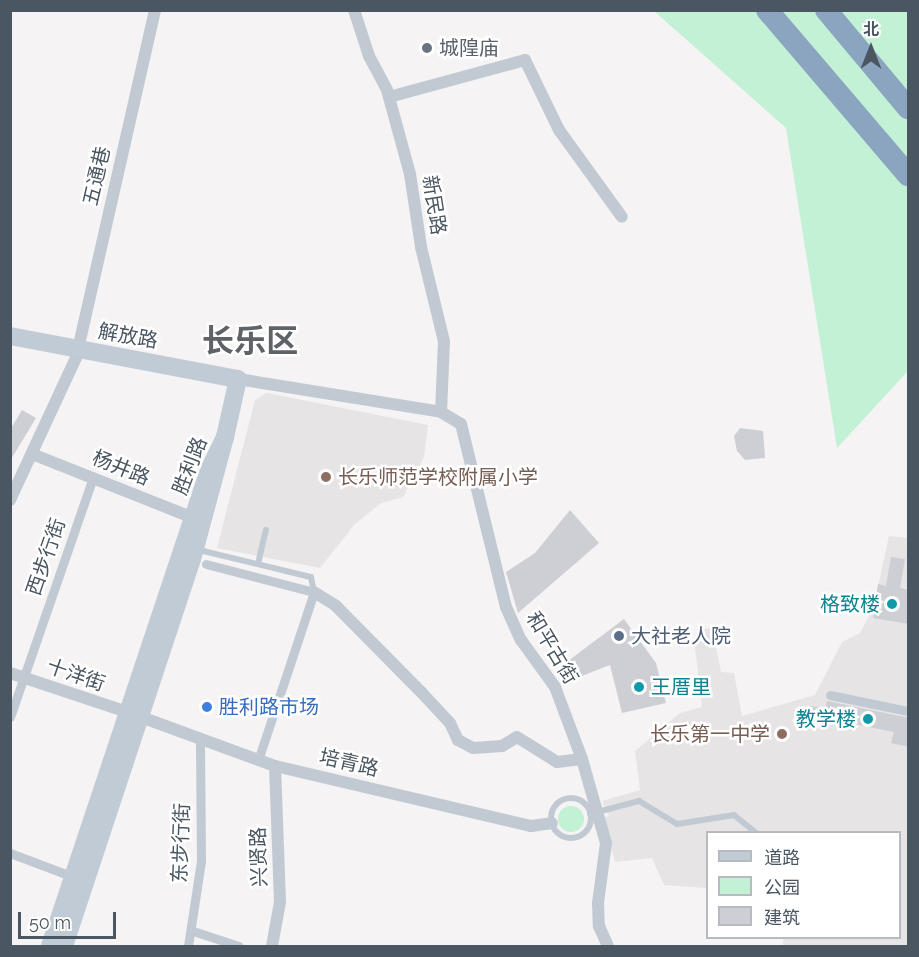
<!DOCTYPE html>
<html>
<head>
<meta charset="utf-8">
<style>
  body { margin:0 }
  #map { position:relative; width:919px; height:957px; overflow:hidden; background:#f5f3f3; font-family:Raleway,"Noto Sans SC",sans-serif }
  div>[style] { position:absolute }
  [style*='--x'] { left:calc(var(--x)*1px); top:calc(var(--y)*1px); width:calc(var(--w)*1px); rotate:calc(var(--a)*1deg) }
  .education>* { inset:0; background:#e6e4e5 }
  .green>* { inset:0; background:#c3f1d5 }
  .round { border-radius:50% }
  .building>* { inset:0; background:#cdcfd5 }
  .service>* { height:6px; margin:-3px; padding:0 3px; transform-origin:3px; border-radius:3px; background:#c1cad2 }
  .service>.ring { margin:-3px; padding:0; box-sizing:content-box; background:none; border:6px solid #c1cad2; border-radius:50% }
  .pedestrian>* { height:9px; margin:-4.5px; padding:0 4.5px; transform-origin:4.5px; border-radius:4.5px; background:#c1cad2 }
  .minor>* { height:12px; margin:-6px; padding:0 6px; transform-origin:6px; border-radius:6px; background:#c1cad2 }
  .secondary>* { height:18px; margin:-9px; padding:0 9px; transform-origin:9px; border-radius:9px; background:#c1cbd6 }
  .motorway>* { height:22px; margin:-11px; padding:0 11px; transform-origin:11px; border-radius:11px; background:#8ba5c1 }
  .dots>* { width:16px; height:16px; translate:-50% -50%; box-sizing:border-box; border:3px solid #fff; border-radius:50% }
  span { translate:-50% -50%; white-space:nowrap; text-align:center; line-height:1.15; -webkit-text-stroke:5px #fff; paint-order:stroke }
  .worship-label { font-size:20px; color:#5b616d }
  .left { translate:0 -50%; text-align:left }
  .street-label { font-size:20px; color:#4a5661 }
  .education-label { font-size:20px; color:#785e54 }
  .right { translate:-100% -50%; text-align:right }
  .culture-label { font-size:20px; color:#0d838f }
  .service-label { font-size:20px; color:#4e5e75 }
  .shop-label { font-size:20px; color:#366cbe }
  .town-label { font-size:32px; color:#5f6368; font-weight:700 }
  .frame { position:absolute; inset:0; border:12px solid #4a5661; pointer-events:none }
  .legend { position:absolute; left:706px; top:831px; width:195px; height:108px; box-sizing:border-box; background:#fff; border:2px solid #b7bbc0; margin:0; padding:8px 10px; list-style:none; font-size:18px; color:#4a5661 }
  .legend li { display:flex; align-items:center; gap:12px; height:30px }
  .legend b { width:30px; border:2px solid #b7bbc0 }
  .north { position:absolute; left:841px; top:18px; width:60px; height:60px; -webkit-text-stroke:4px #fff; paint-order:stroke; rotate:0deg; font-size:16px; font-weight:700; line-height:24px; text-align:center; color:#4a5661 }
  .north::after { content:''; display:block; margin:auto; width:21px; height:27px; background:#4a5661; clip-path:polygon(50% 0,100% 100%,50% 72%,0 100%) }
  .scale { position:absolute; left:18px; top:912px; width:98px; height:27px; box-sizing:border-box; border:3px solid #4a5661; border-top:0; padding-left:8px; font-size:18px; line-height:21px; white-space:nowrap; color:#4a5661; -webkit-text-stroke:4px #fff; paint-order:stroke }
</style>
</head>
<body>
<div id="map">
  <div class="education">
    <i style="clip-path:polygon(267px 393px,428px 425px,424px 457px,403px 497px,381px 503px,355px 524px,320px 568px,217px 548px,255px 400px)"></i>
    <i style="clip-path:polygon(889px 536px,908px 538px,908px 946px,783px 946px,783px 938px,900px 938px,900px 832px,708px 832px,707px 888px,664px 885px,652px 858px,615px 862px,603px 818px,609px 816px,602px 801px,640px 790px,635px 751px,680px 713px,702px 707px,694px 639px,699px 630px,712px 628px,721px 672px,734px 673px,742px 716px,815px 695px,842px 642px,860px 633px,873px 609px)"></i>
  </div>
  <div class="green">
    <i style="clip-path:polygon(654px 11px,908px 11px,908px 371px,837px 448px,786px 128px)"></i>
    <i class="round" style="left:558px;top:806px;width:26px;height:26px"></i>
  </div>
  <div class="building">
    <i style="clip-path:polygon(22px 410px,36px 418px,10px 461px,10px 430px)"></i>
    <i style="clip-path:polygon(740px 428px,763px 431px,765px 458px,745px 460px,737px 451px,734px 436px)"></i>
    <i style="clip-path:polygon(570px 510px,599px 543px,518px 613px,506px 572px,535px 553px)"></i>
    <i style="clip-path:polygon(891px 557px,905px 559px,900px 588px,909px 590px,909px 624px,873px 618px,878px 584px,886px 586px)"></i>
    <i style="clip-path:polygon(624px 619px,656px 663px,666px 703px,622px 713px,610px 665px,574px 679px,564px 664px)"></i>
    <i style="clip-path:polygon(827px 701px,909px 718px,909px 747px,891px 743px,894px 732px,824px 718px,823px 723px,808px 720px,811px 706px,825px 708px)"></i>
  </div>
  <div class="service">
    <i style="--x:195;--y:549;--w:119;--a:13.6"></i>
    <i style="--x:311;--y:577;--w:15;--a:79"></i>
    <i style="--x:258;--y:564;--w:35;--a:-77"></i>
    <i class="ring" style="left:551px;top:798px;width:34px;height:34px"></i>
    <i style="--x:590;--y:814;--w:51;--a:-14.9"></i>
    <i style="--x:639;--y:801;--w:44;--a:31.2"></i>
    <i style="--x:677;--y:824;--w:58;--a:-9"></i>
    <i style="--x:734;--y:815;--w:27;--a:39"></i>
  </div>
  <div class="pedestrian">
    <i style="--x:206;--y:564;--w:112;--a:14.5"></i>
    <i style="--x:314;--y:592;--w:177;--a:108.4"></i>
    <i style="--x:830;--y:695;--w:80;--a:11.6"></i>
    <i style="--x:10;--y:717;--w:254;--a:-70.9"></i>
    <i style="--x:10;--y:853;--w:68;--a:20.6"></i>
    <i style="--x:193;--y:931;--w:48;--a:18.1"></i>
    <i style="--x:188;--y:946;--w:86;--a:-81.3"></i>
    <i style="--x:201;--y:861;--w:122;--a:-90.5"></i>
  </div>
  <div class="minor">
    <i style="--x:354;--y:10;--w:48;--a:71.9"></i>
    <i style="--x:369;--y:56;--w:38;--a:62"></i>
    <i style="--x:387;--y:90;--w:87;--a:74.7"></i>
    <i style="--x:410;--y:174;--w:74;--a:81.4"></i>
    <i style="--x:421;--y:247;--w:97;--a:76.3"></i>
    <i style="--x:444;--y:341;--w:71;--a:92.4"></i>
    <i style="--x:389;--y:97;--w:141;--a:-15.2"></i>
    <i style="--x:525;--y:60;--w:78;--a:64.1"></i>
    <i style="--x:559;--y:130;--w:107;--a:54.1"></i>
    <i style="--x:238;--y:379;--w:206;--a:9.2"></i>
    <i style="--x:441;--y:412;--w:23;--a:31"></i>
    <i style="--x:461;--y:424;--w:188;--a:76.2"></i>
    <i style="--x:506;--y:607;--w:36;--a:66"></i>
    <i style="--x:521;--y:640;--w:58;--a:54.1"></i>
    <i style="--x:555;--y:687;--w:77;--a:69.4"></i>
    <i style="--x:582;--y:759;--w:87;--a:74.1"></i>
    <i style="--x:606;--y:843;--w:61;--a:97.6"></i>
    <i style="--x:598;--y:903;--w:23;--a:88"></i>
    <i style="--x:599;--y:926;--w:22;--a:66"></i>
    <i style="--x:32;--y:454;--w:174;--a:21.6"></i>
    <i style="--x:10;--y:500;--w:157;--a:-65.1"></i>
    <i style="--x:76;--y:358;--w:357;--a:-77.2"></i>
    <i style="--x:314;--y:592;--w:26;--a:32"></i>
    <i style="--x:336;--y:606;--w:122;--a:45.3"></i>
    <i style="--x:422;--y:693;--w:41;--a:47"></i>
    <i style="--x:450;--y:723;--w:19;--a:65"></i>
    <i style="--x:458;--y:740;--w:17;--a:28"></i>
    <i style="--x:473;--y:748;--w:29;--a:-4"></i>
    <i style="--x:502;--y:746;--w:17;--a:-31"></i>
    <i style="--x:517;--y:737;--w:47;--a:32"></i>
    <i style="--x:557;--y:762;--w:25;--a:-7"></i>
    <i style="--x:10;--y:673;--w:126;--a:18.4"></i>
    <i style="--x:141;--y:717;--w:143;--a:20.1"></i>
    <i style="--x:275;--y:766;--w:263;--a:13.2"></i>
    <i style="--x:531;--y:826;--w:21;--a:-8"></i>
    <i style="--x:272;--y:946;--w:45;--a:-79.7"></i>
    <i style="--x:280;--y:902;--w:136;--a:-92.1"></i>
  </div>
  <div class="secondary">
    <i style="--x:10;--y:336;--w:232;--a:10.7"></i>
    <i style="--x:238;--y:379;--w:59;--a:102.6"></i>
    <i style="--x:50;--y:946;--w:502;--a:-71.53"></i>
    <i style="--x:209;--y:470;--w:37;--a:-64"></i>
    <i style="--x:225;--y:437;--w:126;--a:105.1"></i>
    <i style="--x:192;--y:559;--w:408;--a:108.3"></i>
  </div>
  <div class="motorway">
    <i style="--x:767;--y:10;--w:217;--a:49.5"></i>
    <i style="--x:826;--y:10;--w:128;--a:50.1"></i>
  </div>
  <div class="dots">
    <i style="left:427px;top:48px;background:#6b7280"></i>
    <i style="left:326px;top:477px;background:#8d6e63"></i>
    <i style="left:892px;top:604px;background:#0f9aa8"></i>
    <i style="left:619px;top:636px;background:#5c6f8a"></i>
    <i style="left:639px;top:687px;background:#0f9aa8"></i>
    <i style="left:207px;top:707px;background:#3f7fe0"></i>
    <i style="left:868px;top:719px;background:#0f9aa8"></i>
    <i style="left:782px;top:734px;background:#8d6e63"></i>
  </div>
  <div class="worship-label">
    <span class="left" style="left:439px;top:48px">城隍庙</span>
  </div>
  <div class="street-label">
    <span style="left:97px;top:176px;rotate:-77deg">五通巷</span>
    <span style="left:434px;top:205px;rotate:81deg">新民路</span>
    <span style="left:128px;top:336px;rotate:10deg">解放路</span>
    <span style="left:190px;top:466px;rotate:-69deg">胜利路</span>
    <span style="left:121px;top:468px;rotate:22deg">杨井路</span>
    <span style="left:46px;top:557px;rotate:-71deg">西步行街</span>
    <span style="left:552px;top:648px;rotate:59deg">和平古街</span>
    <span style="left:76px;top:675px;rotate:19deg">十洋街</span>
    <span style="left:349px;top:763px;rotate:13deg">培青路</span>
    <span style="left:181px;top:843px;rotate:-88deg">东步行街</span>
    <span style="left:259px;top:857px;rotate:-92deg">兴贤路</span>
  </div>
  <div class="education-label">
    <span class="left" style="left:338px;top:477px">长乐师范学校附属小学</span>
    <span class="right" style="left:770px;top:734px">长乐第一中学</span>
  </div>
  <div class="culture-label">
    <span class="right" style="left:880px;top:604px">格致楼</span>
    <span class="left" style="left:651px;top:687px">王厝里</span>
    <span class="right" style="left:856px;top:719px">教学楼</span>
  </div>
  <div class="service-label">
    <span class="left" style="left:631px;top:636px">大社老人院</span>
  </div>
  <div class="shop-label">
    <span class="left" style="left:219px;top:707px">胜利路市场</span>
  </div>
  <div class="town-label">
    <span style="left:250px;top:341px">长乐区</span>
  </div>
  <div class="frame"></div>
  <ul class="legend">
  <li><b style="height:8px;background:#c1cbd6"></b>道路</li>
  <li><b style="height:16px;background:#c3f1d5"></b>公园</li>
  <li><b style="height:16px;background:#cdcfd5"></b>建筑</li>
  </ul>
  <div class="north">北</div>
  <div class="scale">50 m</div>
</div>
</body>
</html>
